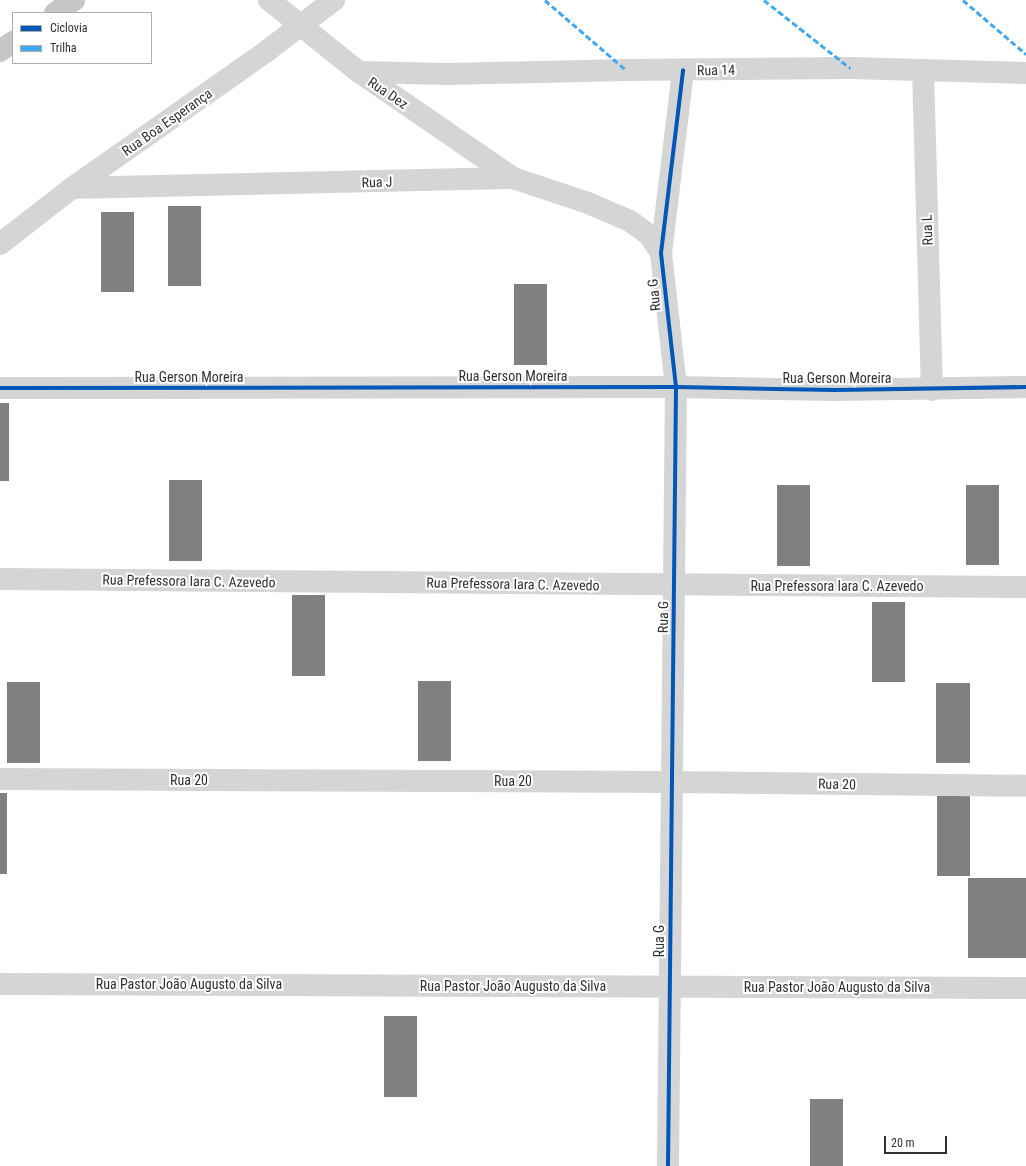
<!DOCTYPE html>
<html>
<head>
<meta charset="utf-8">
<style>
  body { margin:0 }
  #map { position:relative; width:1026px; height:1166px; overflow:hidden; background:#fff; font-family:"Roboto Condensed",sans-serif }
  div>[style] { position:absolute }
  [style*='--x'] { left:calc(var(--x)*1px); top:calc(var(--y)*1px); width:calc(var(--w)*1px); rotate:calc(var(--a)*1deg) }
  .building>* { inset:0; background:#808080; transform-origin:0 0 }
  .minor>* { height:22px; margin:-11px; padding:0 11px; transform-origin:11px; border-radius:11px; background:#d5d5d5 }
  .tertiary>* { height:22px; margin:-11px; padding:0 11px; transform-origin:11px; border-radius:11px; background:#d5d5d5 }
  .trunk>* { height:22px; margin:-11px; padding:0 11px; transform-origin:11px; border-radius:11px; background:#c6c6c6 }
  .quiet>* { height:3px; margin-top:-1.5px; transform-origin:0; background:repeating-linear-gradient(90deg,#3fa9f5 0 6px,transparent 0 9px) }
  .cycleway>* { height:4px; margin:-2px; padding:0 2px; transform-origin:2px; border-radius:2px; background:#0057b8 }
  span { translate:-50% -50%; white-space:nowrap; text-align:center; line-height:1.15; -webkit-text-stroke:4px #fff; paint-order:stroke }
  .street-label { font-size:14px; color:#313131 }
  .legend { position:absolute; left:12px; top:12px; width:140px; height:52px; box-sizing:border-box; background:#fff; border:1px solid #adadad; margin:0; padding:5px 7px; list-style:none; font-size:12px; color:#313131 }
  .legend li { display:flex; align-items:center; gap:8px; height:20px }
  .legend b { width:20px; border:1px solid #adadad }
  .scale { position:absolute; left:884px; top:1136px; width:63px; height:18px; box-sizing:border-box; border:2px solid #313131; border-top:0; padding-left:5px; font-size:12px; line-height:14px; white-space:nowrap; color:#313131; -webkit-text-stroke:3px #fff; paint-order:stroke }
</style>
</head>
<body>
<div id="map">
  <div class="building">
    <i style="left:168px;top:206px;width:33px;height:80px"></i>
    <i style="left:101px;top:212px;width:33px;height:80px"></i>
    <i style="left:514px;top:284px;width:33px;height:81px"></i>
    <i style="left:0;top:403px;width:9px;height:78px"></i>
    <i style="left:202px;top:480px;width:81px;height:33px;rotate:90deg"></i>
    <i style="left:810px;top:485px;width:81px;height:33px;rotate:90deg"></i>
    <i style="left:966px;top:485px;width:33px;height:80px"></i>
    <i style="left:292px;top:595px;width:33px;height:81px"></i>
    <i style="left:872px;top:602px;width:33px;height:80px"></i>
    <i style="left:418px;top:681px;width:33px;height:80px"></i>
    <i style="left:7px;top:682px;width:33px;height:81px"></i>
    <i style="left:936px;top:683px;width:34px;height:80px"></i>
    <i style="left:0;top:793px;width:7px;height:81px"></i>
    <i style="left:937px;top:796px;width:33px;height:80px"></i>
    <i style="left:968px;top:878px;width:58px;height:80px"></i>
    <i style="left:417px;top:1016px;width:81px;height:33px;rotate:90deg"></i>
    <i style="left:810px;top:1099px;width:33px;height:67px"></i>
  </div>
  <div class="minor">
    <i style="--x:923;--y:70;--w:320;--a:88.4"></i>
    <i style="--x:359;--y:72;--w:89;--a:1.3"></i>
    <i style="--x:448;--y:74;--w:178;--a:-1.3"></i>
    <i style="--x:626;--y:70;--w:224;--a:-0.5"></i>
    <i style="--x:850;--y:68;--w:176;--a:1.6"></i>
    <i style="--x:72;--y:188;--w:441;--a:-1.3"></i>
    <i style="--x:661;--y:253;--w:184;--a:-83.1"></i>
    <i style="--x:0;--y:388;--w:676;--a:-0.08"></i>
    <i style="--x:676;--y:387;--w:159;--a:1.1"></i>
    <i style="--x:835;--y:390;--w:191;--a:-0.9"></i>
    <i style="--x:0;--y:579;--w:1026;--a:0.45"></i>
    <i style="--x:0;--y:779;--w:671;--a:0.26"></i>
    <i style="--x:671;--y:782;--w:355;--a:0.6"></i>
    <i style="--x:0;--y:984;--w:1026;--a:0.22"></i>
  </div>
  <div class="tertiary">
    <i style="--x:269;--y:0;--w:115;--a:38.7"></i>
    <i style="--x:359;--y:72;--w:187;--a:34.5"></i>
    <i style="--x:513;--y:178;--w:79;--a:18.4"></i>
    <i style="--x:588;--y:203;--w:46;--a:23.2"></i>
    <i style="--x:630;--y:221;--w:24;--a:36"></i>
    <i style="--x:649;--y:235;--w:22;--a:56"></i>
    <i style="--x:661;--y:253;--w:135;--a:83.6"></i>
    <i style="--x:676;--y:387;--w:779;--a:90.59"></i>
    <i style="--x:0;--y:244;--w:91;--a:-37.9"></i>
    <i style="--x:72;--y:188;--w:240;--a:-35.1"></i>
    <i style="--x:268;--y:50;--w:83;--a:-37.1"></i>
  </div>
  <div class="trunk">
    <i style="--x:55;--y:13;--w:23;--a:-34"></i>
    <i style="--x:0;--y:51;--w:16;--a:-35"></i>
  </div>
  <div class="quiet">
    <i style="--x:545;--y:0;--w:107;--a:40.8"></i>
    <i style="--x:764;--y:0;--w:110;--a:38.3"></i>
    <i style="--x:963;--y:0;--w:83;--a:40.6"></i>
  </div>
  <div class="cycleway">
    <i style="--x:0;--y:388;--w:676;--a:-0.08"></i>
    <i style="--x:676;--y:387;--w:159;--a:1.1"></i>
    <i style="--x:835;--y:390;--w:191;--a:-0.9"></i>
    <i style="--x:668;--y:1166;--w:779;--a:-89.41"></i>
    <i style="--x:676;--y:387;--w:135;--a:-96.4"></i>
    <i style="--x:661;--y:253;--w:184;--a:-83.1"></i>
  </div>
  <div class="street-label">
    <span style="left:716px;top:70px;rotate:-1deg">Rua 14</span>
    <span style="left:388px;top:93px;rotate:34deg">Rua Dez</span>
    <span style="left:167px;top:122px;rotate:-35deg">Rua Boa Esperança</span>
    <span style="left:377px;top:182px;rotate:-2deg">Rua J</span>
    <span style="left:927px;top:230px;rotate:-92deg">Rua L</span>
    <span style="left:654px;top:295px;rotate:-96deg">Rua G</span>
    <span style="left:513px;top:376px">Rua Gerson Moreira</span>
    <span style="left:189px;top:377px">Rua Gerson Moreira</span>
    <span style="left:837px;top:378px">Rua Gerson Moreira</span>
    <span style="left:189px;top:581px;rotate:1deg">Rua Prefessora Iara C. Azevedo</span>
    <span style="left:513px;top:584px;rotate:1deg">Rua Prefessora Iara C. Azevedo</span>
    <span style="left:837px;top:586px">Rua Prefessora Iara C. Azevedo</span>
    <span style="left:663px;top:617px;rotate:-89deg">Rua G</span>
    <span style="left:189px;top:780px">Rua 20</span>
    <span style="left:513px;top:781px">Rua 20</span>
    <span style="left:837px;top:784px;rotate:1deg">Rua 20</span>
    <span style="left:659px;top:941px;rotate:-90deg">Rua G</span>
    <span style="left:189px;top:984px">Rua Pastor João Augusto da Silva</span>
    <span style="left:513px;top:986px">Rua Pastor João Augusto da Silva</span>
    <span style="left:837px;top:987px">Rua Pastor João Augusto da Silva</span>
  </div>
  <ul class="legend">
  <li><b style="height:5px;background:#0057b8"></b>Ciclovia</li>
  <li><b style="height:5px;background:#3fa9f5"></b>Trilha</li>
  </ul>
  <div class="scale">20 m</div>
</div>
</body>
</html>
